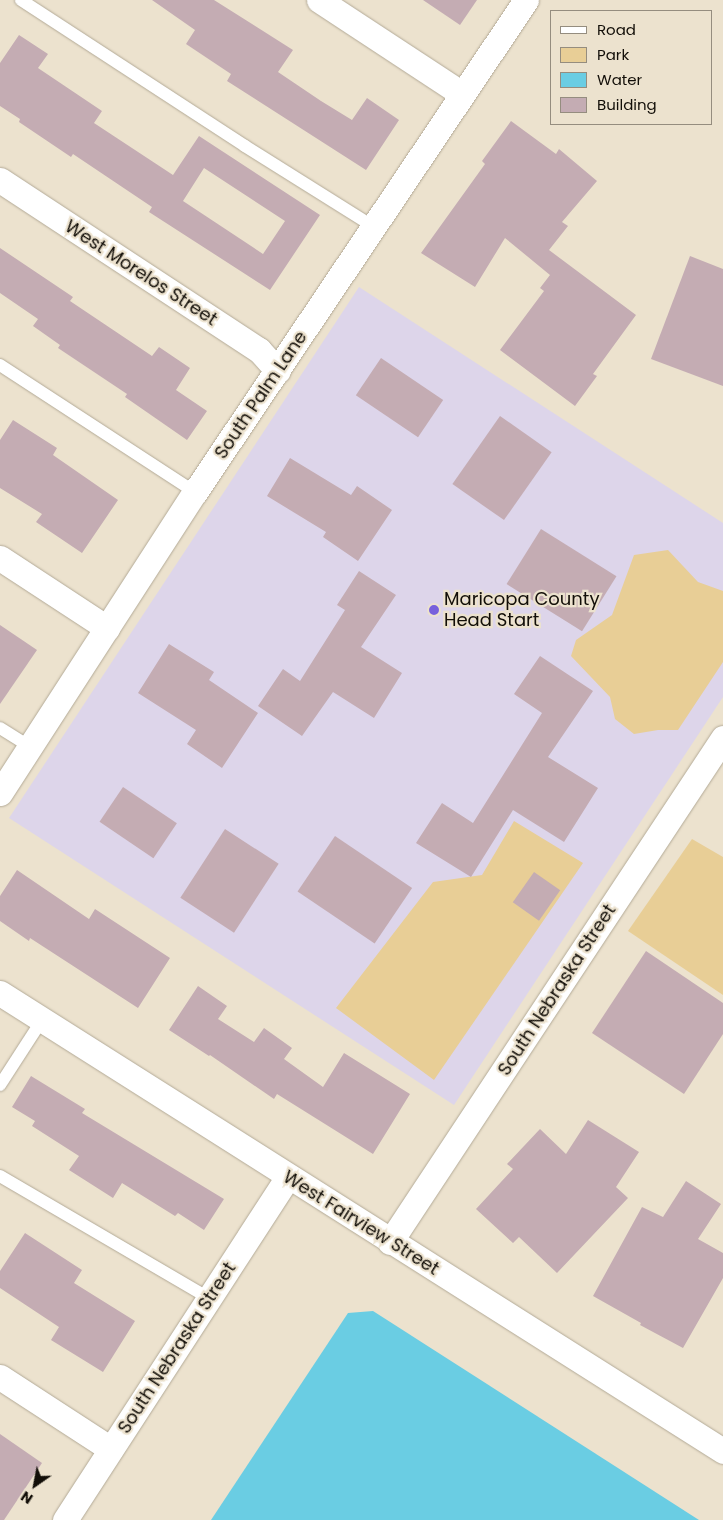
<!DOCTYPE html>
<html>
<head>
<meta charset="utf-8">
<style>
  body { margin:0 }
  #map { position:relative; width:723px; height:1520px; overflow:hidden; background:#ece2ce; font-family:Poppins,sans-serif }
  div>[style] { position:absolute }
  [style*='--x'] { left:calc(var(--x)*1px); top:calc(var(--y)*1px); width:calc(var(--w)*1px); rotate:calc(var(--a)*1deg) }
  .education>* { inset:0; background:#ddd5ea }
  .green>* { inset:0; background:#e8ce96 }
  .water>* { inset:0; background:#6acde3 }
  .building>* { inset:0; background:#c4acb3; transform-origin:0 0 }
  .roads { filter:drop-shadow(0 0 1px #b3aa97) drop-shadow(0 0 1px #b3aa97) }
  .service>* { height:12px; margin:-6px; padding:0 6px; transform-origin:6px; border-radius:6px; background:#fff }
  .minor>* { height:25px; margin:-12.5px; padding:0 12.5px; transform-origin:12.5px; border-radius:12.5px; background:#fff }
  .dots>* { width:14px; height:14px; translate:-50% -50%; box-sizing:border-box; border:2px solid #ece2ce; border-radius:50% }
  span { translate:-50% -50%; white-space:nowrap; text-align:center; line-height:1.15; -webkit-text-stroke:4.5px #ece2ce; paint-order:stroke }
  .street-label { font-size:18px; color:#120e08 }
  .poi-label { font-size:18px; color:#120e08 }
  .left { translate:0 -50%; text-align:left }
  .legend { position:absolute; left:550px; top:10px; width:162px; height:115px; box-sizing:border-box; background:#ece2ce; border:1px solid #958d7f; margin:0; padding:6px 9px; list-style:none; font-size:15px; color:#120e08 }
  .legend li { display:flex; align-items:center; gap:10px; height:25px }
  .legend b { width:25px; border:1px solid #958d7f }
  .north { position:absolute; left:10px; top:1460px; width:50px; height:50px; -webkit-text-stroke:4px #ece2ce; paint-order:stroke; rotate:213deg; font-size:14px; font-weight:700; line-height:20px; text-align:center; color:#120e08 }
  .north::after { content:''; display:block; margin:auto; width:18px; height:22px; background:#120e08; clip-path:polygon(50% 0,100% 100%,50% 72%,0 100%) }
</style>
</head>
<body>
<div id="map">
  <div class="education">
    <i style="clip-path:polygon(359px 287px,723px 523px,723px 697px,454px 1105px,9px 818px)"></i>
  </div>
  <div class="green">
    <i style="clip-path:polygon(668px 550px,698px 582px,723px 591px,723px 662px,678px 730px,658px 730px,634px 734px,615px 719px,610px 697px,571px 656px,576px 640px,612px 615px,634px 555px)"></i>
    <i style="clip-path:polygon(514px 821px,583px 863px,434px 1080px,336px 1008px,433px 882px,482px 875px)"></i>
    <i style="clip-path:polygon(692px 839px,723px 857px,723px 995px,628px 931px)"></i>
  </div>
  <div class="water">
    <i style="clip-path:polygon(373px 1311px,699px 1520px,211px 1520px,348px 1313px)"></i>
  </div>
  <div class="building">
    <i style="clip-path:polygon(152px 0,214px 0,293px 50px,278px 72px,321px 101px,352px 120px,367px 98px,399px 120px,366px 170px,227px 81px,231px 74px,186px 44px,195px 30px)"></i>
    <i style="clip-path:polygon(423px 0,477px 0,460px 25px)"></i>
    <i style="clip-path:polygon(evenodd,19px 35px,48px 54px,38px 68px,102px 111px,94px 123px,173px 175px,199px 136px,320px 215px,270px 290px,149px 212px,152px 207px,73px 154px,71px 157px,19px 122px,20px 119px,0 106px,0 63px,19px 35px,204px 168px,285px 221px,263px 254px,183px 201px,204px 168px)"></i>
    <i style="clip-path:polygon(511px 121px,556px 154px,559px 149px,597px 181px,562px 222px,568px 226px,549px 250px,636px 315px,593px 374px,597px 376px,575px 406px,500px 350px,544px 291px,540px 288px,550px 275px,505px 238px,475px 287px,421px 253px,485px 164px,482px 161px)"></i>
    <i style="clip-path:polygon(0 248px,73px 297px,70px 301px,152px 356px,159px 347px,190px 368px,176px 390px,207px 411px,187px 440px,125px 397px,127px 394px,58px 348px,60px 345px,33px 326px,38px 319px,0 293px)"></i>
    <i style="clip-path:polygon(690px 256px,723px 269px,723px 386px,651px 359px)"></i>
    <i style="left:381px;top:358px;width:75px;height:45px;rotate:34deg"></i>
    <i style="left:500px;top:416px;width:63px;height:83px;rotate:35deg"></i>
    <i style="clip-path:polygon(13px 420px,57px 448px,53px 455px,118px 500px,82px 553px,36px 522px,42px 514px,0 488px,0 440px)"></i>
    <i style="clip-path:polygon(290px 458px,351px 495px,357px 486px,392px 510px,358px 561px,323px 537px,326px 532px,267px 496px)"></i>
    <i style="left:541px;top:529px;width:89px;height:65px;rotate:32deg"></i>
    <i style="clip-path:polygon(359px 571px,396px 595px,361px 647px,402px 673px,374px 718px,333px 692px,302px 736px,258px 706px,283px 669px,300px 681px,345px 610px,337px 605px)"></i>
    <i style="clip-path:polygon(0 625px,37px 650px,0 704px)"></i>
    <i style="clip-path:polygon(169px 644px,214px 672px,209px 680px,258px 713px,222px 768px,187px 744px,196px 730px,138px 693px)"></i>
    <i style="clip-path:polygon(540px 656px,593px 691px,548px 757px,598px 788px,564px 842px,513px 810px,471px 877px,416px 843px,442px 803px,473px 823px,542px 713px,514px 694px)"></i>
    <i style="left:123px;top:787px;width:65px;height:42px;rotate:34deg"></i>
    <i style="left:225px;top:829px;width:64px;height:82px;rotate:33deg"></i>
    <i style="left:335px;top:836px;width:93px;height:67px;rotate:34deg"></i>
    <i style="clip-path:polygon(17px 870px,89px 919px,95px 909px,170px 958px,138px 1008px,30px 938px,29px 941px,0 921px,0 896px)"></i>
    <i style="left:534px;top:872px;width:32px;height:37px;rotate:35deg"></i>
    <i style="clip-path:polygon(646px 951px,723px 1003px,723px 1034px,684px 1094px,592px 1033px)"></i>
    <i style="clip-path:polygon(198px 986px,227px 1006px,218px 1019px,254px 1042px,264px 1028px,292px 1048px,284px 1059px,323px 1087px,344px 1053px,410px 1094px,373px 1154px,277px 1094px,274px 1099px,210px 1055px,209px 1056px,169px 1030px)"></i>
    <i style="clip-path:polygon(31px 1076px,85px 1109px,82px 1113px,224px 1199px,204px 1230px,178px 1213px,175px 1216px,122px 1183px,113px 1198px,69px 1170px,79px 1156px,32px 1126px,35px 1121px,12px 1107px)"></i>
    <i style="clip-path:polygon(588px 1120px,639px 1152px,616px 1187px,628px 1198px,557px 1273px,519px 1237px,513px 1243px,476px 1209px,513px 1169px,507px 1164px,540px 1129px,566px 1154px)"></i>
    <i style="clip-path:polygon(686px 1181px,721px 1204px,698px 1239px,723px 1253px,723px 1278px,683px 1348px,640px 1325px,641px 1323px,593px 1296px,642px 1207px,663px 1217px)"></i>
    <i style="clip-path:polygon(25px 1233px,82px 1270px,74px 1283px,135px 1321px,103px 1372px,51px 1340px,59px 1327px,0 1288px,0 1271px)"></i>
    <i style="clip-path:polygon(0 1434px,42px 1463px,4px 1520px,0 1520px)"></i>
  </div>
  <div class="roads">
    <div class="service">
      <i style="--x:21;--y:0;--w:267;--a:33.1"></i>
      <i style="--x:245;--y:146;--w:152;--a:32.1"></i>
      <i style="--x:0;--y:365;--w:233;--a:33.1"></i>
      <i style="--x:0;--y:728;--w:36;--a:32"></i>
      <i style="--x:0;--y:1085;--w:77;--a:-57.1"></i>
      <i style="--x:0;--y:1176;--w:242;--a:30.3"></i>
    </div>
    <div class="minor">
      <i style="--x:319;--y:0;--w:171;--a:33.3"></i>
      <i style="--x:0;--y:180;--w:310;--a:33.3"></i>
      <i style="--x:259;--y:350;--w:28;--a:48"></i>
      <i style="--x:0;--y:558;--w:128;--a:33.2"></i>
      <i style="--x:0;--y:793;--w:359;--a:-57.1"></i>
      <i style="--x:195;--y:492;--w:593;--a:-56.07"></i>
      <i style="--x:0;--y:993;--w:856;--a:32.35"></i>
      <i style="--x:390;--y:1242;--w:604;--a:-56.55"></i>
      <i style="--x:0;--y:1377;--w:132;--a:33"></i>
      <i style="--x:65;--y:1520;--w:409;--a:-57"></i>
    </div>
  </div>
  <div class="dots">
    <i style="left:434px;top:610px;background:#7761dc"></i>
  </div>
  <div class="street-label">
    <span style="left:141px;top:273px;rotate:33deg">West Morelos Street</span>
    <span style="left:261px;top:395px;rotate:-56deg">South Palm Lane</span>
    <span style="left:557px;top:990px;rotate:-57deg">South Nebraska Street</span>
    <span style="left:361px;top:1223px;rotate:32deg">West Fairview Street</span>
    <span style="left:177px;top:1348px;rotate:-57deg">South Nebraska Street</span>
  </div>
  <div class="poi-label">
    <span class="left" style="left:444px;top:610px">Maricopa County<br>Head Start</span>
  </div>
  <ul class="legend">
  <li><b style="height:6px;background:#fff"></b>Road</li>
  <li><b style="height:14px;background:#e8ce96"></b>Park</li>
  <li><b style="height:14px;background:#6acde3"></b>Water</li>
  <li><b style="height:14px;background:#c4acb3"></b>Building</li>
  </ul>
  <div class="north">N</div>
</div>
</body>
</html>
